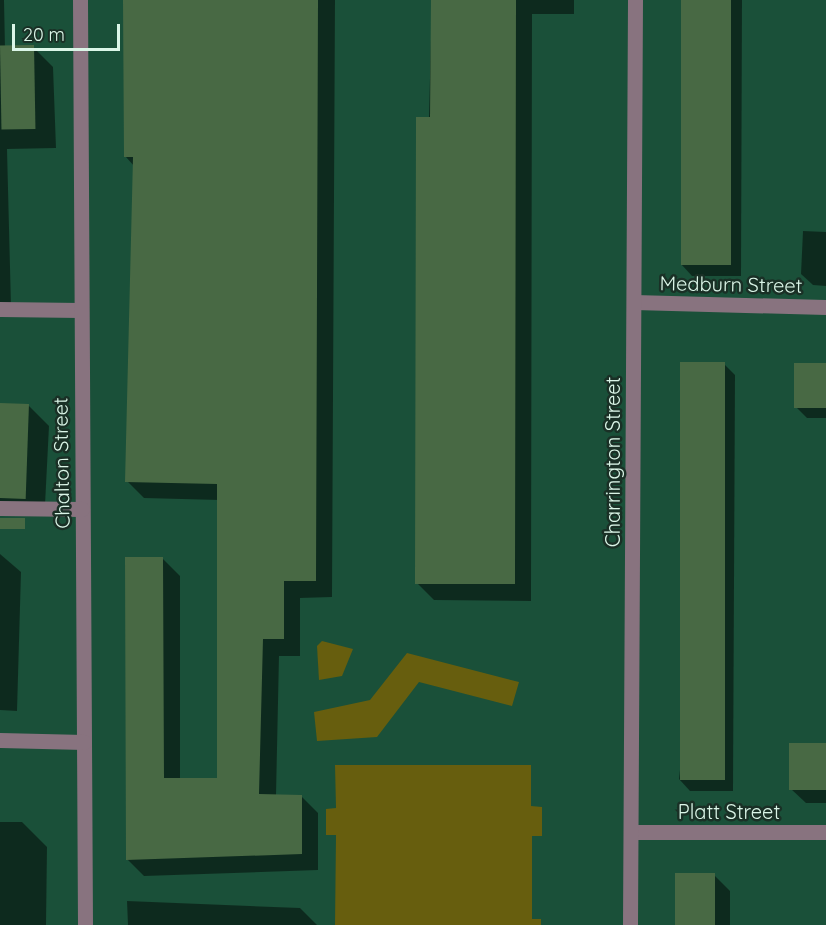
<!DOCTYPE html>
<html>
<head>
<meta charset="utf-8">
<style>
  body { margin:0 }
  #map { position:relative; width:826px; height:925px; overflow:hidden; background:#1a5039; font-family:Quicksand,sans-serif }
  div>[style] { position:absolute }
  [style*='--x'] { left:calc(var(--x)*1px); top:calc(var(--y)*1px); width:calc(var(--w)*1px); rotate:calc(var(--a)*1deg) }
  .green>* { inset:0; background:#675e0e }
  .shadow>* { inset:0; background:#0007 }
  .building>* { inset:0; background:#486944; transform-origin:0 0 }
  .lane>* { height:15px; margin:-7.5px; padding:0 7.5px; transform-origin:7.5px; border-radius:7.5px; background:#88737f }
  .street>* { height:15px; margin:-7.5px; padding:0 7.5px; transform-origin:7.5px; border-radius:7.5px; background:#88737f }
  span { translate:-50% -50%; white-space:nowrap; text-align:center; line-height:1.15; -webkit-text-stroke:5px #1a3026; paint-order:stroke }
  .street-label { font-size:20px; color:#dbf6e8 }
  .scale { position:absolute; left:12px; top:24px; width:108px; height:27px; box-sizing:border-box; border:3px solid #dbf6e8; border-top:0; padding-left:8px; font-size:18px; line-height:21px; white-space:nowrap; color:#dbf6e8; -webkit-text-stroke:4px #1a3026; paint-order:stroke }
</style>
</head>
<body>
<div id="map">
  <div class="green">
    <i style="clip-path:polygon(322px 641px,353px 649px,342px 676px,319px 680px,317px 646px)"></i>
    <i style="clip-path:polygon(407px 653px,519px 682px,512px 706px,419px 682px,377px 737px,317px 741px,314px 712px,370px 700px)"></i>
    <i style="clip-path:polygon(335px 765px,531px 765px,531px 806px,542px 807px,542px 836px,532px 836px,532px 919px,541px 919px,541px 925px,335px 925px,336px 835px,326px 835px,326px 809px,336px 808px)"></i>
  </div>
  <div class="shadow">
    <i style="clip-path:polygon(0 0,4px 0,5px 48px,33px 47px,53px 67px,56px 148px,7px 149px,11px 306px,0 306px)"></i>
    <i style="clip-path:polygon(124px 0,335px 0,332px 597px,300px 598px,300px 656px,279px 656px,276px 796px,301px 796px,318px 813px,318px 870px,144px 876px,127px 859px,163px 559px,180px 576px,180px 779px,219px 779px,219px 500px,144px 498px,127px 481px,134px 166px,126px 157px)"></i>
    <i style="clip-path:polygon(432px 0,574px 0,574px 14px,532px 14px,531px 601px,434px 600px,417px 583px)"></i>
    <i style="clip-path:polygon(682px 0,742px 0,741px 276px,692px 276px,681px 264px)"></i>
    <i style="clip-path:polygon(803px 231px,826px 232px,826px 286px,813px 285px,801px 274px)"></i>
    <i style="clip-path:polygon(724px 364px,735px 375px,733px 791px,690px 791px,679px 779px)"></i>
    <i style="clip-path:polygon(826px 365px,826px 418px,807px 418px,796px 407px)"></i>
    <i style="clip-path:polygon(0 404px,29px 406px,49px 426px,45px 505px,0 503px)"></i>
    <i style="clip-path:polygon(0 554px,21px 572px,17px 711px,0 710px)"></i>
    <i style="clip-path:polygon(826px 744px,826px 803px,806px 803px,791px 789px)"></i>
    <i style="clip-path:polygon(0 822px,22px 822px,47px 847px,46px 925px,0 925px)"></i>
    <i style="clip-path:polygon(714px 875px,730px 891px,730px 925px,676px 925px)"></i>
    <i style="clip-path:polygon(127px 901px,300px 908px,317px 925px,128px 925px)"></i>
  </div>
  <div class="building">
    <i style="clip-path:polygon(123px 0,318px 0,316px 581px,284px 581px,284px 639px,263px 639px,259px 794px,302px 795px,302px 854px,126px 860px,125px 557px,163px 557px,164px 778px,217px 778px,217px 484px,125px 482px,133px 157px,124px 157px)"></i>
    <i style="clip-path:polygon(431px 0,516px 0,515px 584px,415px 584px,416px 117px,430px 117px)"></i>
    <i style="left:681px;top:0;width:50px;height:265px"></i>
    <i style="left:34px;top:45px;width:84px;height:34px;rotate:89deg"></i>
    <i style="left:680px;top:362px;width:45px;height:418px"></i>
    <i style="left:794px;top:363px;width:32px;height:45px"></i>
    <i style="left:0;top:403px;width:29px;height:95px;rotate:2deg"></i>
    <i style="left:0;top:518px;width:25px;height:11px"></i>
    <i style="left:789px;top:743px;width:37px;height:47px"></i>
    <i style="left:675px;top:873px;width:40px;height:52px"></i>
  </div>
  <div class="lane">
    <i style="--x:0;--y:309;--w:80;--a:0.7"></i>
  </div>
  <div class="street">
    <i style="--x:80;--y:0;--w:925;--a:89.69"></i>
    <i style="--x:634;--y:302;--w:192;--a:1.5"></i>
    <i style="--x:0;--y:508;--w:82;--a:0.7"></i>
    <i style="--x:0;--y:740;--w:84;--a:1.4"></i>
    <i style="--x:632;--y:832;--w:194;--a:0"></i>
    <i style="--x:630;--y:925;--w:925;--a:-89.69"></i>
  </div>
  <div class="street-label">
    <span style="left:731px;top:284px;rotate:1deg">Medburn Street</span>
    <span style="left:612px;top:462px;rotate:-90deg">Charrington Street</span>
    <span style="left:61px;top:463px;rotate:-91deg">Chalton Street</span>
    <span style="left:729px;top:811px">Platt Street</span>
  </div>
  <div class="scale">20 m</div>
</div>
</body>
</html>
